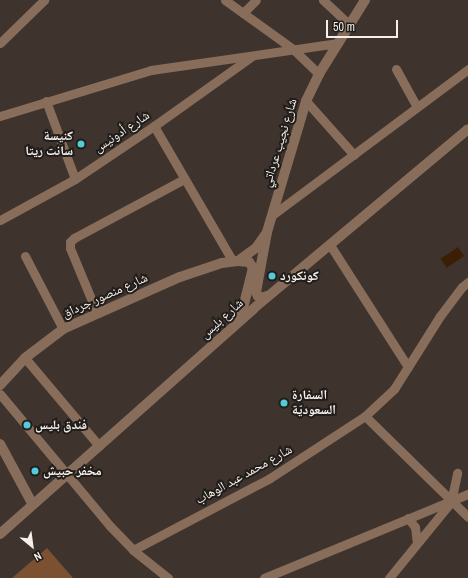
<!DOCTYPE html>
<html>
<head>
<meta charset="utf-8">
<style>
  body { margin:0 }
  #map { position:relative; width:468px; height:578px; overflow:hidden; background:#3e342d; font-family:"Archivo Narrow","Noto Naskh Arabic",sans-serif }
  div>[style] { position:absolute }
  [style*='--x'] { left:calc(var(--x)*1px); top:calc(var(--y)*1px); width:calc(var(--w)*1px); rotate:calc(var(--a)*1deg) }
  .green>* { inset:0; background:#7b5132 }
  .water>* { inset:0; background:#3c1e04; transform-origin:0 0 }
  .minor>* { height:9px; margin:-4.5px; padding:0 4.5px; transform-origin:4.5px; border-radius:4.5px; background:#886d5a }
  .tertiary>* { height:10px; margin:-5px; padding:0 5px; transform-origin:5px; border-radius:5px; background:#886d5a }
  .dots>* { width:11px; height:11px; translate:-50% -50%; box-sizing:border-box; border:2px solid #211d1a; border-radius:50% }
  span { translate:-50% -50%; white-space:nowrap; text-align:center; line-height:1.15; -webkit-text-stroke:4px #211d1a; paint-order:stroke }
  .street-label { font-size:13px; color:#f6efeb }
  .poi-label { font-size:13px; color:#f6efeb; font-weight:700 }
  .right { translate:-100% -50%; text-align:right }
  .left { translate:0 -50%; text-align:left }
  .north { position:absolute; left:12px; top:526px; width:40px; height:40px; -webkit-text-stroke:3px #211d1a; paint-order:stroke; rotate:151deg; font-size:11px; font-weight:700; line-height:16px; text-align:center; color:#f6efeb }
  .north::after { content:''; display:block; margin:auto; width:14px; height:18px; background:#f6efeb; clip-path:polygon(50% 0,100% 100%,50% 72%,0 100%) }
  .scale { position:absolute; left:326px; top:20px; width:72px; height:18px; box-sizing:border-box; border:2px solid #f6efeb; border-top:0; padding-left:5px; font-size:12px; line-height:14px; white-space:nowrap; color:#f6efeb; -webkit-text-stroke:3px #211d1a; paint-order:stroke }
</style>
</head>
<body>
<div id="map">
  <div class="green">
    <i style="clip-path:polygon(47px 548px,73px 578px,12px 578px)"></i>
  </div>
  <div class="water">
    <i style="left:458px;top:247px;width:11px;height:21px;rotate:56deg"></i>
  </div>
  <div class="minor">
    <i style="--x:225;--y:0;--w:84;--a:35.8"></i>
    <i style="--x:293;--y:49;--w:36;--a:44"></i>
    <i style="--x:323;--y:0;--w:37;--a:43"></i>
    <i style="--x:243;--y:13;--w:18;--a:-45"></i>
    <i style="--x:0;--y:43;--w:62;--a:-44.3"></i>
    <i style="--x:396;--y:69;--w:43;--a:61.1"></i>
    <i style="--x:46;--y:101;--w:83;--a:69.6"></i>
    <i style="--x:306;--y:101;--w:72;--a:48.4"></i>
    <i style="--x:0;--y:116;--w:158;--a:-16.9"></i>
    <i style="--x:151;--y:70;--w:189;--a:-8.2"></i>
    <i style="--x:154;--y:126;--w:155;--a:59.8"></i>
    <i style="--x:271;--y:216;--w:246;--a:-36.7"></i>
    <i style="--x:0;--y:220;--w:85;--a:-28.7"></i>
    <i style="--x:75;--y:179;--w:95;--a:-33.9"></i>
    <i style="--x:154;--y:126;--w:120;--a:-35.5"></i>
    <i style="--x:330;--y:245;--w:145;--a:57.4"></i>
    <i style="--x:25;--y:256;--w:82;--a:62.5"></i>
    <i style="--x:97;--y:313;--w:70;--a:-112.6"></i>
    <i style="--x:70;--y:248;--w:6;--a:-90"></i>
    <i style="--x:70;--y:242;--w:6;--a:-45"></i>
    <i style="--x:74;--y:238;--w:125;--a:-28.2"></i>
    <i style="--x:25;--y:358;--w:115;--a:49.9"></i>
    <i style="--x:0;--y:394;--w:172;--a:50.2"></i>
    <i style="--x:110;--y:526;--w:33;--a:46"></i>
    <i style="--x:133;--y:550;--w:45;--a:38.7"></i>
    <i style="--x:365;--y:416;--w:144;--a:44.4"></i>
    <i style="--x:408;--y:518;--w:11;--a:52"></i>
    <i style="--x:415;--y:527;--w:16;--a:83"></i>
    <i style="--x:133;--y:550;--w:155;--a:-27.7"></i>
    <i style="--x:270;--y:478;--w:113;--a:-33.1"></i>
    <i style="--x:365;--y:416;--w:40;--a:-43"></i>
    <i style="--x:394;--y:389;--w:86;--a:-57.8"></i>
    <i style="--x:440;--y:316;--w:36;--a:-53"></i>
    <i style="--x:462;--y:287;--w:8;--a:-40"></i>
    <i style="--x:264;--y:578;--w:221;--a:-22.4"></i>
    <i style="--x:389;--y:578;--w:98;--a:-50.8"></i>
    <i style="--x:451;--y:502;--w:30;--a:-78"></i>
  </div>
  <div class="tertiary">
    <i style="--x:238;--y:261;--w:11;--a:5"></i>
    <i style="--x:249;--y:262;--w:7;--a:56"></i>
    <i style="--x:253;--y:268;--w:54;--a:104"></i>
    <i style="--x:267;--y:296;--w:6;--a:162"></i>
    <i style="--x:261;--y:298;--w:4;--a:-146"></i>
    <i style="--x:258;--y:296;--w:4;--a:-117"></i>
    <i style="--x:256;--y:292;--w:61;--a:-79.6"></i>
    <i style="--x:267;--y:232;--w:137;--a:-73.4"></i>
    <i style="--x:306;--y:101;--w:30;--a:-64"></i>
    <i style="--x:319;--y:74;--w:87;--a:-58.1"></i>
    <i style="--x:0;--y:385;--w:37;--a:-47"></i>
    <i style="--x:25;--y:358;--w:48;--a:-37.3"></i>
    <i style="--x:63;--y:329;--w:128;--a:-24"></i>
    <i style="--x:180;--y:277;--w:44;--a:-18.4"></i>
    <i style="--x:222;--y:263;--w:16;--a:-7"></i>
    <i style="--x:238;--y:261;--w:22;--a:-36"></i>
    <i style="--x:256;--y:248;--w:16;--a:-55"></i>
    <i style="--x:0;--y:444;--w:69;--a:61.6"></i>
    <i style="--x:0;--y:534;--w:339;--a:-41.6"></i>
    <i style="--x:253;--y:309;--w:280;--a:-39.9"></i>
  </div>
  <div class="dots">
    <i style="left:81px;top:144px;background:#53cbda"></i>
    <i style="left:272px;top:276px;background:#53cbda"></i>
    <i style="left:284px;top:403px;background:#53cbda"></i>
    <i style="left:27px;top:425px;background:#53cbda"></i>
    <i style="left:35px;top:471px;background:#53cbda"></i>
  </div>
  <div class="street-label">
    <span style="left:122px;top:132px;rotate:-34deg">شارع أدونيس</span>
    <span style="left:280px;top:143px;rotate:-73deg">شارع نجيب عرداتي</span>
    <span style="left:105px;top:296px;rotate:-24deg">شارع منصور جرداق</span>
    <span style="left:222px;top:319px;rotate:-42deg">شارع بليس</span>
    <span style="left:244px;top:475px;rotate:-29deg">شارع محمد عبد الوهاب</span>
  </div>
  <div class="poi-label">
    <span class="right" style="left:73px;top:144px">كنيسة<br>سانت ريتا</span>
    <span class="left" style="left:280px;top:276px">كونكورد</span>
    <span class="left" style="left:292px;top:403px">السفارة<br>السعوديّة</span>
    <span class="left" style="left:35px;top:425px">فندق بليس</span>
    <span class="left" style="left:43px;top:471px">مخفر حبيش</span>
  </div>
  <div class="north">N</div>
  <div class="scale">50 m</div>
</div>
</body>
</html>
